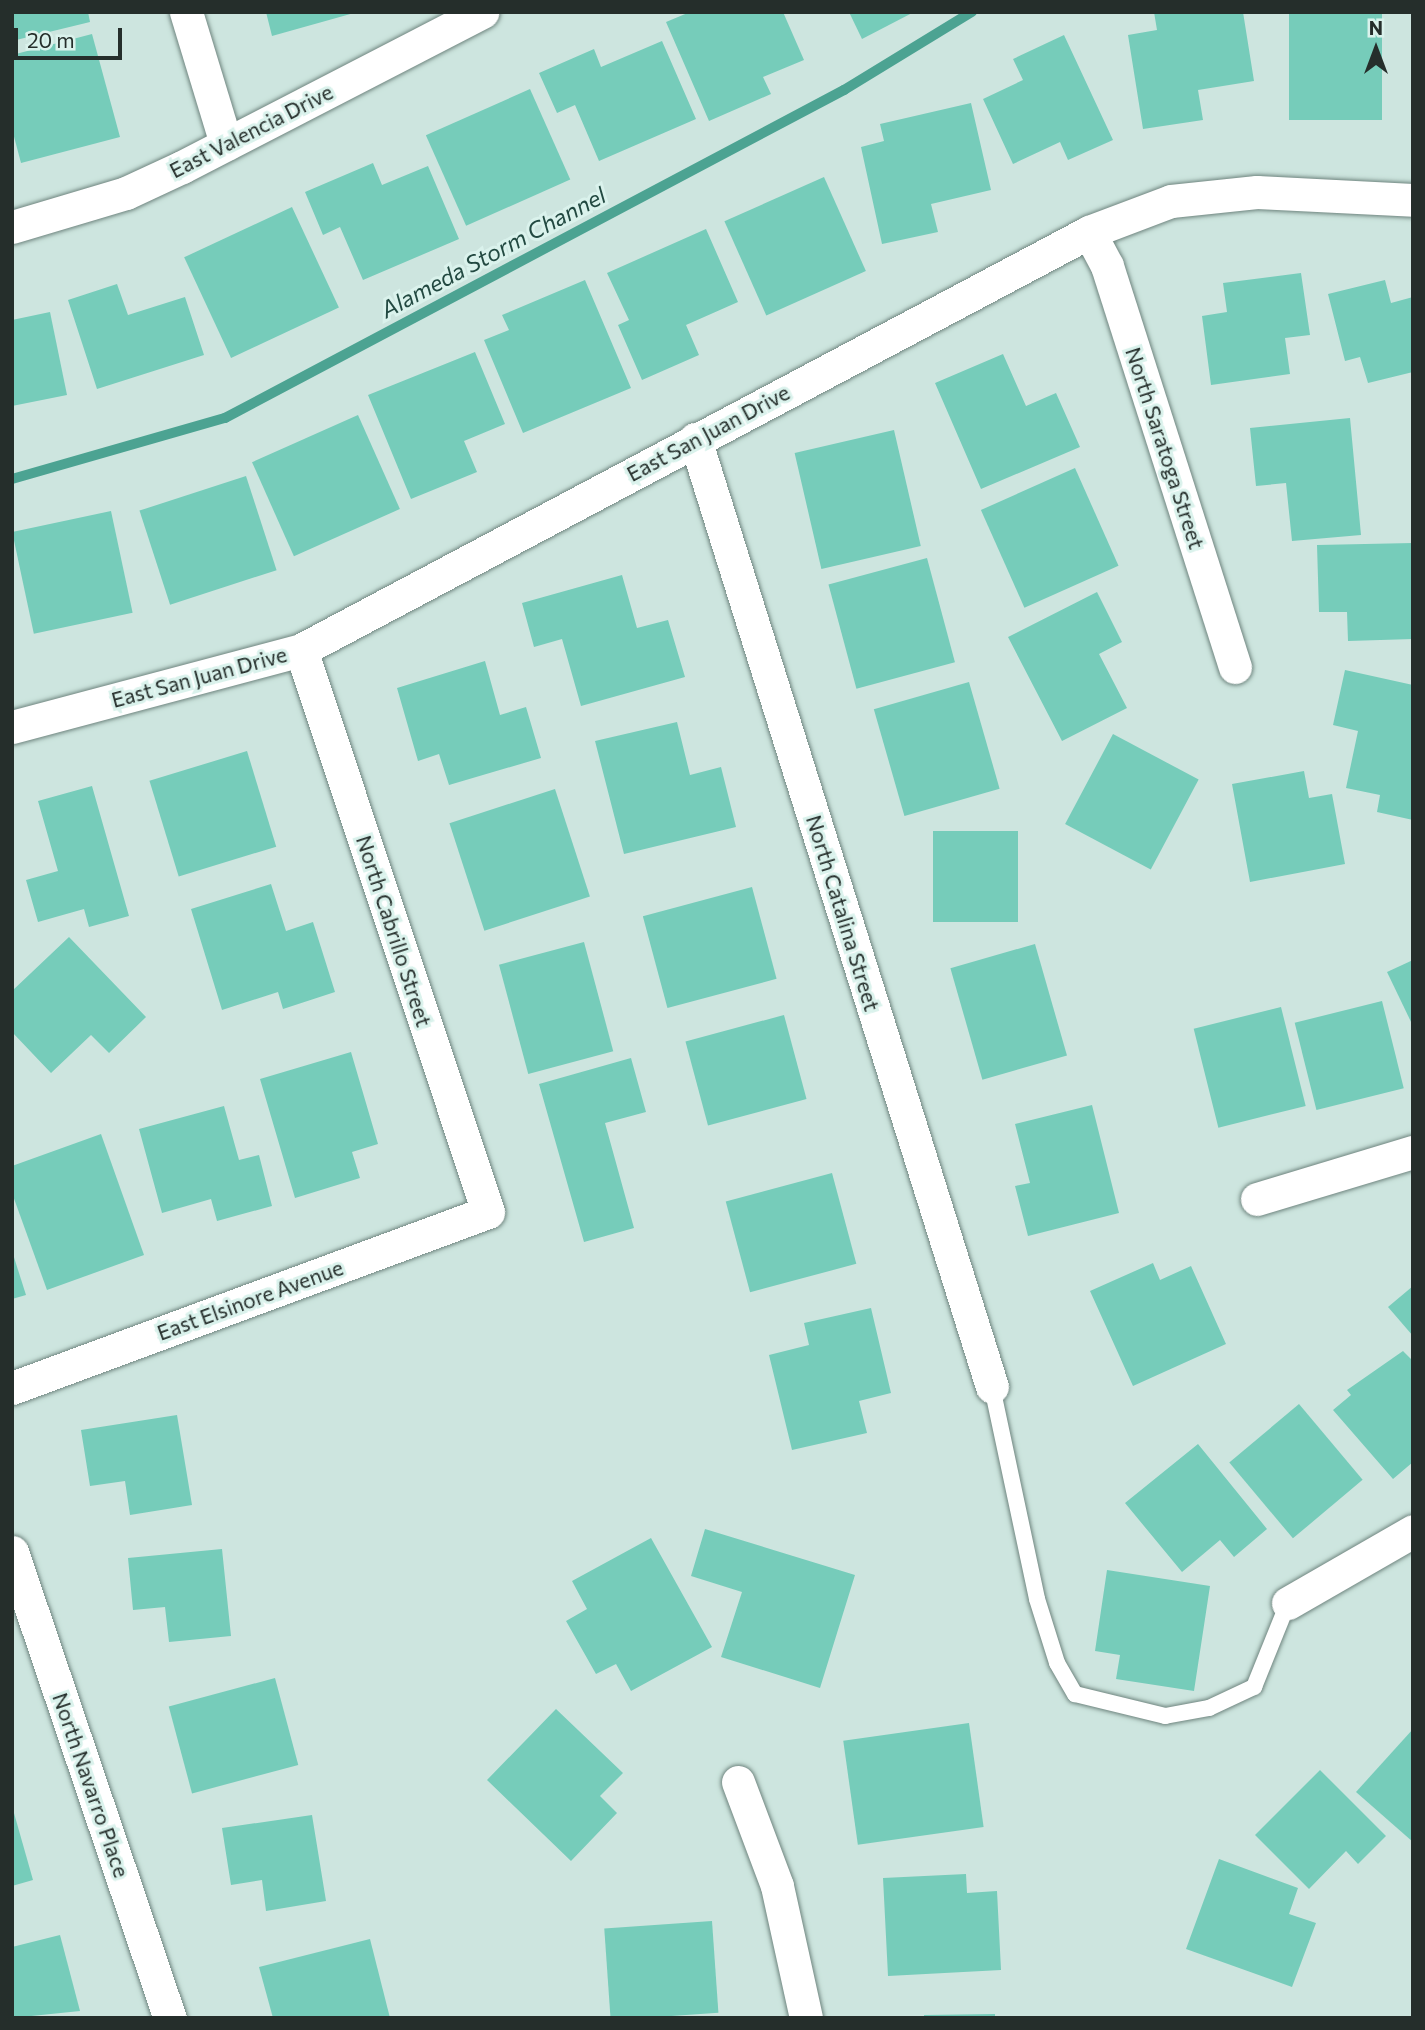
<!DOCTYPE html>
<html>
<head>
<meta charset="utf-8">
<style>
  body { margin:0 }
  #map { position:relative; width:1425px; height:2030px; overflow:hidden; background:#cde5df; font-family:Commissioner,sans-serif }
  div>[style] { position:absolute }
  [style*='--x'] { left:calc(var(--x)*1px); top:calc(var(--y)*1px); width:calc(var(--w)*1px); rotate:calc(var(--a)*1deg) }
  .stream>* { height:10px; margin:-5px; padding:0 5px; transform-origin:5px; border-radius:5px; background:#4ca392 }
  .building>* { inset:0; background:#76ccba; transform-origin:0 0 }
  .roads { filter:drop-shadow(0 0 2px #6f857f) drop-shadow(0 0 2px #6f857f) }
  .lane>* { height:16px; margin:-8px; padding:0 8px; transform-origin:8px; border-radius:8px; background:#fff }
  .street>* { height:33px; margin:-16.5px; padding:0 16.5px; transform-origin:16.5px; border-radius:16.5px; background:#fff }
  span { translate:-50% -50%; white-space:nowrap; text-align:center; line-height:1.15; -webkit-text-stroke:6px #daf2ec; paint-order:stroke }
  .street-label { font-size:21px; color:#252e2b }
  .water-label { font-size:23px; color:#224941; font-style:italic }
  .frame { position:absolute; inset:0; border:14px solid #252e2b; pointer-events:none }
  .north { position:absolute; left:1341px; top:14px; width:70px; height:70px; -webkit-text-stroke:5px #daf2ec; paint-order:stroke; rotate:0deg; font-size:19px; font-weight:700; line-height:28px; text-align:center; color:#252e2b }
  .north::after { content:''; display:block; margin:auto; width:24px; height:32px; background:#252e2b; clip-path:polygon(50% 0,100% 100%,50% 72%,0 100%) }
  .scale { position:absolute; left:14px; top:28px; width:108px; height:32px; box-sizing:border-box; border:4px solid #252e2b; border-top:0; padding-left:9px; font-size:21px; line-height:24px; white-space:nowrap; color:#252e2b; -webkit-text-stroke:5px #daf2ec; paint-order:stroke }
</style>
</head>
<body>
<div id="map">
  <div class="stream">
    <i style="--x:12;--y:479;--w:222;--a:-16"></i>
    <i style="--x:225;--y:418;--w:701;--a:-27.92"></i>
    <i style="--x:844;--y:90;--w:150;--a:-31.4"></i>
  </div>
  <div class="building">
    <i style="clip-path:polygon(12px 12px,88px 12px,90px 22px,12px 41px)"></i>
    <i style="clip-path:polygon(266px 12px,354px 12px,354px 13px,272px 36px)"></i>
    <i style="clip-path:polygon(690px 12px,783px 12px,804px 60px,763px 77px,771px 94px,709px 121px,666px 22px)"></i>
    <i style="clip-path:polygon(849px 12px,914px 12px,862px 39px)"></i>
    <i style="clip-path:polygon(1154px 12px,1243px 12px,1254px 81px,1198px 90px,1203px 120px,1143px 129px,1128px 35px,1157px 30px)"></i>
    <i style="left:1289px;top:12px;width:93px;height:108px"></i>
    <i style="clip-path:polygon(92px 34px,120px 137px,21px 163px,12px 129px,12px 55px)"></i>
    <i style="clip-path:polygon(1064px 35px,1113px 140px,1068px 160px,1060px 142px,1013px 164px,983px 99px,1023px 80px,1013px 59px)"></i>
    <i style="clip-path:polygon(662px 41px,696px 119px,599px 161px,575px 105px,557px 113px,539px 73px,594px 49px,601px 67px)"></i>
    <i style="left:530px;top:89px;width:99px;height:114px;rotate:66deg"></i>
    <i style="clip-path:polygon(971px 103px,991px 190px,931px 204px,938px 232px,882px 244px,861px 147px,884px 141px,880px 124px)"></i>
    <i style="clip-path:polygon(373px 163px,382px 185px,428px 166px,459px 239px,363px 280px,340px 227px,323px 235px,305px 192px)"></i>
    <i style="left:824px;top:177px;width:103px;height:109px;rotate:66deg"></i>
    <i style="left:292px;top:207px;width:111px;height:119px;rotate:65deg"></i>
    <i style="clip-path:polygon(706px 229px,738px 302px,686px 325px,699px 355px,642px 380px,618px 325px,629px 320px,607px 273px)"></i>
    <i style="clip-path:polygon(1301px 273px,1310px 335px,1285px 338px,1290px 374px,1211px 385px,1202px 316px,1227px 312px,1223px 283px)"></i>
    <i style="clip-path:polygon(585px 280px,631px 388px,523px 433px,484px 340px,509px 330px,502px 315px)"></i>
    <i style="clip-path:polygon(1385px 280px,1391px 303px,1413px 297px,1413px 372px,1368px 383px,1360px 357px,1345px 361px,1328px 294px)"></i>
    <i style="clip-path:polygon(117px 284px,128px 315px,185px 297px,204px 355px,97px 389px,68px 300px)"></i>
    <i style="clip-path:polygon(50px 312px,67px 395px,12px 406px,12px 320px)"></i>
    <i style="clip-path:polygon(475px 352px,505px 424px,464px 441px,477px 472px,411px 499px,368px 395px)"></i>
    <i style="clip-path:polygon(1003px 354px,1026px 406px,1056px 393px,1080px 447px,981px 489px,935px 383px)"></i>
    <i style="left:358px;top:415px;width:103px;height:116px;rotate:66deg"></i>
    <i style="clip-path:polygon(1350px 418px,1361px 535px,1292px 541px,1286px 483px,1256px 486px,1250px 428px)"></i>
    <i style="left:894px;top:430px;width:119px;height:102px;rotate:77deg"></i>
    <i style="left:1075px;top:468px;width:107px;height:103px;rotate:66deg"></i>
    <i style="left:246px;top:476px;width:99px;height:112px;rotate:72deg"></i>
    <i style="left:111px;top:511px;width:104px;height:101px;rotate:78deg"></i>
    <i style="clip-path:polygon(1413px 543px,1413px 639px,1348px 641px,1347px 612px,1319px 612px,1317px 545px)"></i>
    <i style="left:927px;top:558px;width:108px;height:102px;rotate:75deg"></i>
    <i style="clip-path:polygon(622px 575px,637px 628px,668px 620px,685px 677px,581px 706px,562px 639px,534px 647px,522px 603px)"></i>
    <i style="clip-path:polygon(1097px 592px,1122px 642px,1099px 654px,1127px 708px,1062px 741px,1008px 637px)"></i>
    <i style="clip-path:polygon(485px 661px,500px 715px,526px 707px,541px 758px,449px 785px,439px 754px,418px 761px,397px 688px)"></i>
    <i style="clip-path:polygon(1345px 670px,1413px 685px,1413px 820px,1377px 812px,1380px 795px,1346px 788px,1358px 731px,1333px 725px)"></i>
    <i style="left:969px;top:682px;width:111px;height:99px;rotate:74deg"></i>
    <i style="clip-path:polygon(677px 722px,690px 775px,721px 767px,736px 827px,624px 854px,595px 741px)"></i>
    <i style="left:1113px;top:734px;width:97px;height:102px;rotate:28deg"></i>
    <i style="left:247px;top:751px;width:100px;height:102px;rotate:73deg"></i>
    <i style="clip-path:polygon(1304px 771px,1309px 798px,1332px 794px,1345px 864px,1250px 882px,1232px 784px)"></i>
    <i style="clip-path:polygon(92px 786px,129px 916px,89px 927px,84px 909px,38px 922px,26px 880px,58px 871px,38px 801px)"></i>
    <i style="left:555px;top:789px;width:113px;height:111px;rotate:72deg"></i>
    <i style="left:933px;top:831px;width:85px;height:91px"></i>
    <i style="clip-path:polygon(271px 884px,286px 931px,313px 922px,335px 992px,283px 1009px,278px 992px,222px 1010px,191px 909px)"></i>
    <i style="left:752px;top:887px;width:95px;height:113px;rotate:75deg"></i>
    <i style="clip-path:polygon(69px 937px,146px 1017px,109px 1053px,91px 1035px,51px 1073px,12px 1032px,12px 991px)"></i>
    <i style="left:584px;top:942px;width:113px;height:88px;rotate:75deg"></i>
    <i style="left:1035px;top:944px;width:116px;height:88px;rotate:74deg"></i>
    <i style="clip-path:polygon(1413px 960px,1413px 1026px,1387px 972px)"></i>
    <i style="left:1382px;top:1001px;width:90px;height:90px;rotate:76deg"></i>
    <i style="left:1281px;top:1007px;width:102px;height:90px;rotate:76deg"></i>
    <i style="left:784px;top:1015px;width:87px;height:102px;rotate:75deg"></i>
    <i style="clip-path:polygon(351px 1052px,378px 1144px,352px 1152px,360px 1178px,295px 1198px,260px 1079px)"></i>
    <i style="clip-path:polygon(631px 1058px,646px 1112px,605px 1123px,634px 1228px,584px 1242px,539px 1084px)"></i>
    <i style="clip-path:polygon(1092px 1105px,1119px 1213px,1028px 1236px,1015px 1186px,1030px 1183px,1015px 1124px)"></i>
    <i style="clip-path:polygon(224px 1106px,239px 1160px,259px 1155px,272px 1206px,217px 1221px,211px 1199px,162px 1213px,139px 1129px)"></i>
    <i style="clip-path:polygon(101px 1134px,144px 1255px,47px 1290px,12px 1193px,12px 1166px)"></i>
    <i style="left:832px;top:1173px;width:94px;height:110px;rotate:75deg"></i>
    <i style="clip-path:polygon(12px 1251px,26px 1295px,12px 1299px)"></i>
    <i style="clip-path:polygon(1153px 1263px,1160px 1280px,1191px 1266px,1226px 1344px,1133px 1386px,1090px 1291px)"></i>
    <i style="clip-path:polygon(1413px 1286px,1413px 1336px,1388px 1307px)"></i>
    <i style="clip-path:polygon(871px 1308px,891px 1393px,859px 1401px,867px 1433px,792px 1450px,769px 1355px,809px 1345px,804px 1323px)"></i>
    <i style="clip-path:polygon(1403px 1351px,1413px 1361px,1413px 1462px,1393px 1479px,1333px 1410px,1351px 1395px,1347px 1390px)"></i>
    <i style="left:1299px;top:1404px;width:99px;height:91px;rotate:50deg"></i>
    <i style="clip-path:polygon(177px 1415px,192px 1505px,130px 1515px,125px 1481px,90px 1486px,81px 1430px)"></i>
    <i style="clip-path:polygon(1198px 1444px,1267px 1529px,1234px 1557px,1220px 1540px,1182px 1572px,1125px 1503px)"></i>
    <i style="clip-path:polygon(705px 1529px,855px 1575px,820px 1688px,721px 1657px,742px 1592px,691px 1576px)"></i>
    <i style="clip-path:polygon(651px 1538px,712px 1647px,631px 1691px,616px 1664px,596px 1674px,566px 1621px,587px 1609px,572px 1581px)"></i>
    <i style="clip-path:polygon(222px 1549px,231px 1636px,169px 1642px,165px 1607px,133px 1610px,128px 1558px)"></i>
    <i style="clip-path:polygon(1107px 1570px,1210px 1586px,1194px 1691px,1116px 1679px,1120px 1655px,1095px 1651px)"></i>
    <i style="left:275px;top:1678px;width:90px;height:110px;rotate:75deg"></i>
    <i style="clip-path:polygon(556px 1709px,623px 1773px,600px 1796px,617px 1813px,571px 1861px,487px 1780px)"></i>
    <i style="left:969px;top:1723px;width:105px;height:127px;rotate:82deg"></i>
    <i style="clip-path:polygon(1413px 1729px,1413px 1842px,1356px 1792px)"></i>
    <i style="clip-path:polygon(1320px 1770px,1386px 1836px,1358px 1864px,1346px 1851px,1309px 1889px,1255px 1835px)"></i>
    <i style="clip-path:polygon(12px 1806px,33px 1880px,12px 1886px)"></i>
    <i style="clip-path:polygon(312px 1815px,326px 1901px,266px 1911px,262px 1880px,231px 1885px,222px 1828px)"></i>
    <i style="clip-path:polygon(1219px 1859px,1298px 1888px,1289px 1914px,1316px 1923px,1292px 1987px,1186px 1949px)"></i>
    <i style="clip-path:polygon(966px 1874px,967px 1893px,997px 1891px,1001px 1970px,888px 1976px,883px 1878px)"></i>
    <i style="left:712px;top:1921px;width:92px;height:108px;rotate:86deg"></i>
    <i style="clip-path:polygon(60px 1935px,80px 2011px,12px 2018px,12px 1947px)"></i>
    <i style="clip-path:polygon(370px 1939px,390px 2018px,273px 2018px,259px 1967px)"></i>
    <i style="clip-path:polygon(995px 2014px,995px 2018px,924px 2018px,924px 2015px)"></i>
  </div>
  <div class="roads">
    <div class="lane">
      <i style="--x:992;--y:1387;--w:217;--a:78"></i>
      <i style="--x:1037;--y:1599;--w:67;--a:72.6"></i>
      <i style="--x:1057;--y:1663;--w:36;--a:60"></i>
      <i style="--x:1075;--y:1694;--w:93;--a:13.7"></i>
      <i style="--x:1165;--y:1716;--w:45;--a:-10.3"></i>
      <i style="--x:1209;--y:1708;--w:50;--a:-25"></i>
      <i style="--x:1254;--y:1687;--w:91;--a:-68"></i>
    </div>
    <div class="street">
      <i style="--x:186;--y:12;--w:138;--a:73.1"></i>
      <i style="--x:12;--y:227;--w:119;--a:-16.6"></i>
      <i style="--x:126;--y:193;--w:62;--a:-24.9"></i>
      <i style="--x:182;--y:167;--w:338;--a:-27.3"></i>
      <i style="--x:1089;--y:232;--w:38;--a:62"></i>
      <i style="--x:1107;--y:266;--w:421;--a:72.3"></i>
      <i style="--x:695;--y:439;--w:993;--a:72.6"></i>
      <i style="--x:12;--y:727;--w:299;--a:-14.9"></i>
      <i style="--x:301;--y:650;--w:892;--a:-27.94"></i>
      <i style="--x:1089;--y:232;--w:88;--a:-20.7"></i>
      <i style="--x:1171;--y:201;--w:86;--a:-6"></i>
      <i style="--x:1257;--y:192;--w:156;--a:2.9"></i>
      <i style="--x:1257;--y:1199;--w:163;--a:-16.8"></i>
      <i style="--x:12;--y:1388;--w:507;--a:-20.29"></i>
      <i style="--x:488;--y:1212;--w:592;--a:-108.4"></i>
      <i style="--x:12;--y:1552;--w:492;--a:71.3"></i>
      <i style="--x:1288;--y:1603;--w:144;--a:-29.9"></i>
      <i style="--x:738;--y:1782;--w:111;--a:69.4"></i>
      <i style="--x:777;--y:1886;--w:135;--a:77.6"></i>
    </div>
  </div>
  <div class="street-label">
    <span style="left:251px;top:131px;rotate:-27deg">East Valencia Drive</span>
    <span style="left:708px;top:433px;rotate:-28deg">East San Juan Drive</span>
    <span style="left:1165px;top:448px;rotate:72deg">North Saratoga Street</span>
    <span style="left:199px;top:677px;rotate:-15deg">East San Juan Drive</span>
    <span style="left:843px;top:913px;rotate:73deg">North Catalina Street</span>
    <span style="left:394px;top:931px;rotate:72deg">North Cabrillo Street</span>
    <span style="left:250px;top:1300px;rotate:-20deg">East Elsinore Avenue</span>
    <span style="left:91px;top:1785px;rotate:71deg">North Navarro Place</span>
  </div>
  <div class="water-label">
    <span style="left:493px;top:252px;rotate:-28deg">Alameda Storm Channel</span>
  </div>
  <div class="frame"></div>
  <div class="north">N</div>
  <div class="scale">20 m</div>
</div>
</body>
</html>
